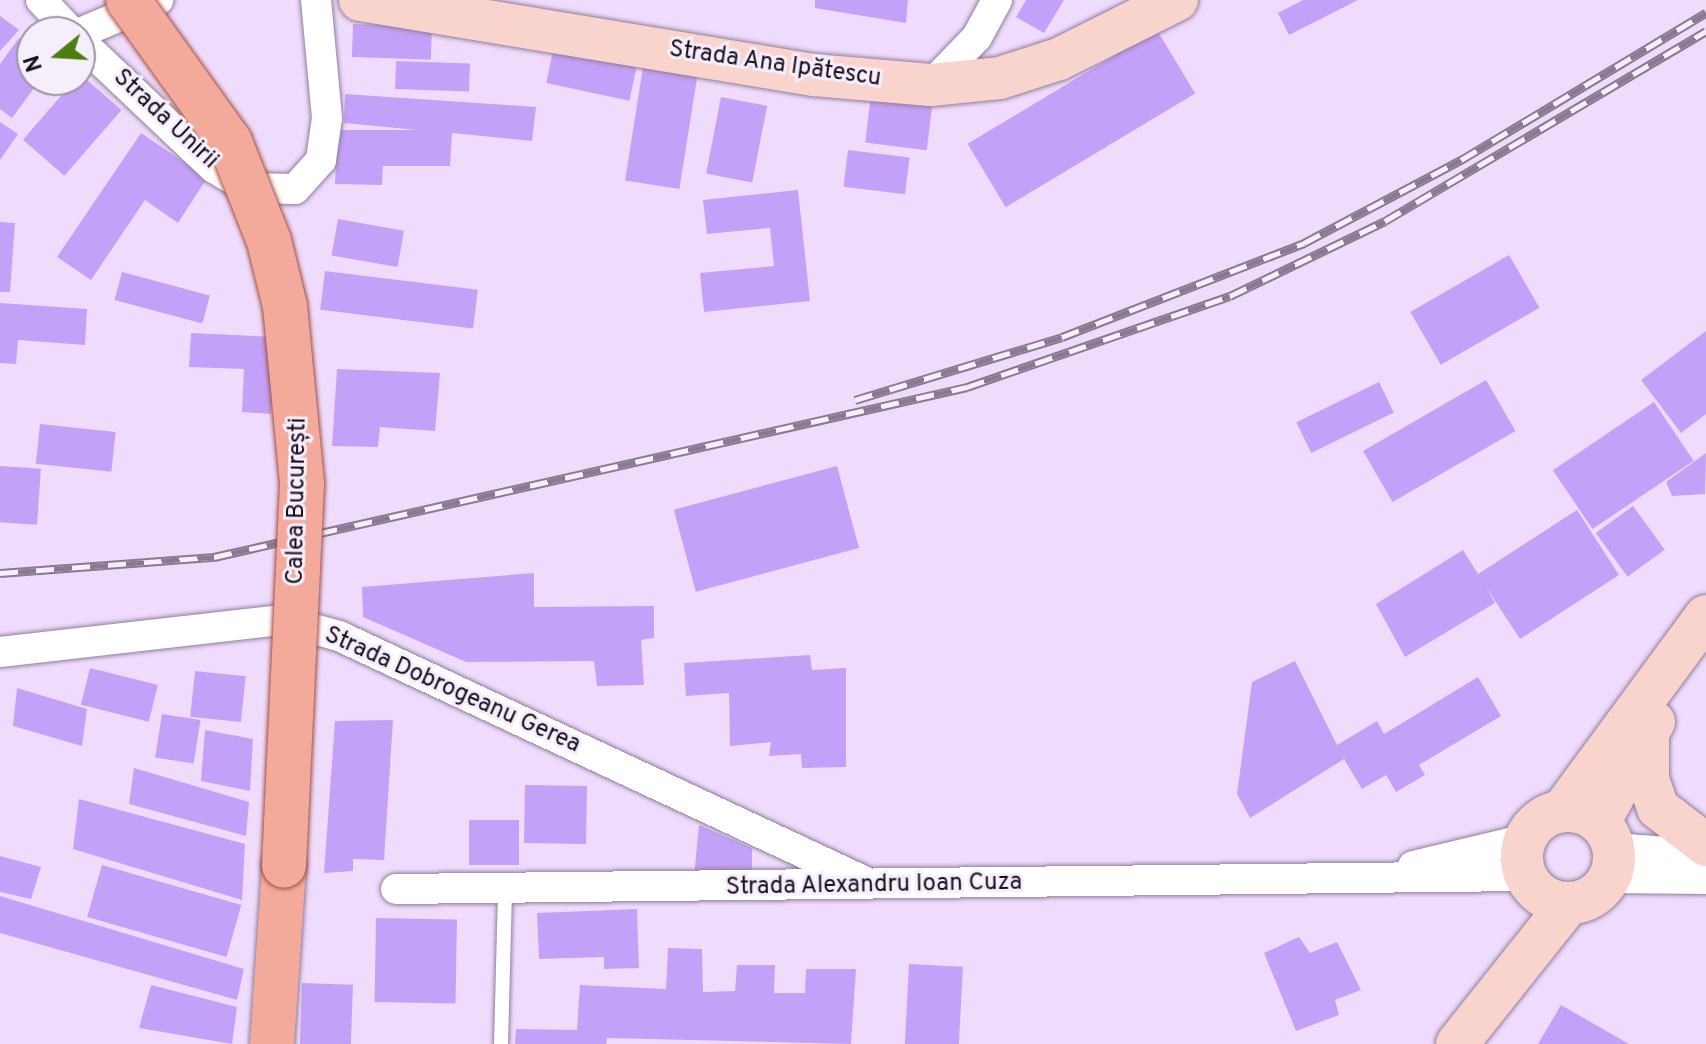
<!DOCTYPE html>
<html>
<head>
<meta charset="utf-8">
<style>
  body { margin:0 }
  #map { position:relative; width:1706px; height:1044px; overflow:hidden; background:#efdcfd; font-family:Overpass,sans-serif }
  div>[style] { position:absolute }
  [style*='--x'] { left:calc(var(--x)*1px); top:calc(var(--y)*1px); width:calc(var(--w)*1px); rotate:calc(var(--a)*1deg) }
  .building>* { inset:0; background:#c4a1f8; transform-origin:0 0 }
  .roads { filter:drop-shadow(0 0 2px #907e9c) drop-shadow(0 0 2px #907e9c) }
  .lane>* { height:14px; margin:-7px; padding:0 7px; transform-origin:7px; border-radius:7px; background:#fff }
  .street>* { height:30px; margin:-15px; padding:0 15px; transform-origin:15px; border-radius:15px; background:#fff }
  .secondary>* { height:42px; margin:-21px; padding:0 21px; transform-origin:21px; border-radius:21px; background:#f9d4cd }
  .secondary>.ring { margin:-21px; padding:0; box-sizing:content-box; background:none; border:42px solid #f9d4cd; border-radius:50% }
  .primary>* { height:44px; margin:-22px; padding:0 22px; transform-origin:22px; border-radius:22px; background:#f3aa9b }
  .rail>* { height:9px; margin-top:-4.5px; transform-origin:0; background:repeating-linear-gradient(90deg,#f6eefb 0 18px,#877a91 0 36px); box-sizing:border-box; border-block:2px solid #877a91 }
  .bridges { filter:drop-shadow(0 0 2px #a04f43) drop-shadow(0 0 2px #a04f43) }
  .primary-bridge>* { height:44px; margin:-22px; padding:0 22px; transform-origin:22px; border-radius:22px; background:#f3aa9b }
  span { translate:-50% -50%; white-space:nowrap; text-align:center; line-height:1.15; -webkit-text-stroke:6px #f6eefb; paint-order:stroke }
  .street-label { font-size:24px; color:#160f1b }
  .north { position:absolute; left:16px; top:16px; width:80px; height:80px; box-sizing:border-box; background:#f6eefb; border:2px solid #9c95a1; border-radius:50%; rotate:252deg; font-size:22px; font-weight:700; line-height:32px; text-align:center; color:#160f1b }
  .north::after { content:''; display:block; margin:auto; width:28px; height:36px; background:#4c7e0f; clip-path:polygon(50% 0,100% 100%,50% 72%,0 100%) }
</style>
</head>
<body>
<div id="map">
  <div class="building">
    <i style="clip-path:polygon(815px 0,908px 0,906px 23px,815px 8px)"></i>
    <i style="clip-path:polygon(1026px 0,1064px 0,1044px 33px,1016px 17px)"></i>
    <i style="clip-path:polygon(1303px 0,1358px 0,1289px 35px,1278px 13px)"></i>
    <i style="clip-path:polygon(0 16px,19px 30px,0 51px)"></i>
    <i style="left:353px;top:24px;width:79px;height:33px;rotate:2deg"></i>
    <i style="left:1157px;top:30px;width:74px;height:221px;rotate:59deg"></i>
    <i style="left:556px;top:37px;width:85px;height:47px;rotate:12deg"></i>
    <i style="clip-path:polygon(19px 38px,32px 48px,32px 80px,40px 80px,12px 118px,0 109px,0 64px)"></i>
    <i style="left:396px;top:61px;width:74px;height:28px;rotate:2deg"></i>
    <i style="left:644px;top:61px;width:55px;height:121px;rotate:9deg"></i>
    <i style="left:80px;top:74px;width:55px;height:87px;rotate:41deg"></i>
    <i style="left:872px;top:87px;width:62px;height:56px;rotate:7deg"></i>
    <i style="clip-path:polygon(345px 94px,536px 107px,532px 141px,452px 133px,450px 166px,383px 166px,382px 185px,335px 184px,337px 130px,417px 130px,344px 123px)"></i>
    <i style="left:721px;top:97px;width:47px;height:78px;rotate:11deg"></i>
    <i style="clip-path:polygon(0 122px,18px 134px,0 160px)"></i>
    <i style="clip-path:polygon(141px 133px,207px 178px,178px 223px,145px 200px,91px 280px,57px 257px)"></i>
    <i style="left:848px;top:150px;width:62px;height:37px;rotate:7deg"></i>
    <i style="clip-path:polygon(798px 190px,810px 301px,704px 312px,700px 273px,774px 266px,770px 228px,707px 234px,703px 200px)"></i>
    <i style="left:338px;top:219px;width:67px;height:37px;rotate:10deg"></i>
    <i style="clip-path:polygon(0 222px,15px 223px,10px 292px,0 292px)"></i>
    <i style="left:1509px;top:255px;width:61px;height:114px;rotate:60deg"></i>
    <i style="left:325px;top:271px;width:154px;height:39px;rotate:7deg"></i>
    <i style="left:122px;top:272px;width:91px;height:29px;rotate:15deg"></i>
    <i style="clip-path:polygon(0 303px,87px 309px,85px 345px,18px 340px,16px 364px,0 363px)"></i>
    <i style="clip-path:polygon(1706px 331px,1706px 414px,1681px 433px,1641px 380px)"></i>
    <i style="clip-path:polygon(191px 333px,275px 337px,271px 414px,242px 412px,244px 369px,189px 367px)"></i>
    <i style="clip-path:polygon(337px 369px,440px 373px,435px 431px,380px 427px,378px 447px,332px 446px)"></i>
    <i style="left:1486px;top:380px;width:59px;height:142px;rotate:60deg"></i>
    <i style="left:1379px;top:382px;width:34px;height:92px;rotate:64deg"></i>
    <i style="left:1654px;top:402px;width:71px;height:122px;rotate:56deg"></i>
    <i style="left:40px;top:424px;width:76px;height:40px;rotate:6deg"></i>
    <i style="clip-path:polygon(1706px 453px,1705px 494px,1672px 496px,1666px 482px)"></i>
    <i style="left:0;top:466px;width:41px;height:56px;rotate:4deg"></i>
    <i style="left:837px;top:466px;width:85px;height:169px;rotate:75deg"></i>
    <i style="left:1633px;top:506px;width:54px;height:46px;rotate:54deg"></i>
    <i style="clip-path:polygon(1577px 510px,1619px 575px,1520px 639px,1486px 587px,1495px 603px,1405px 657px,1376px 604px,1463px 550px,1478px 574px)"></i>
    <i style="clip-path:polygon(534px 573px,534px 607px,654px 606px,654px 638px,641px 640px,644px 685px,597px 686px,594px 661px,466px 662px,363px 617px,362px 587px)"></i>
    <i style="clip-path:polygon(810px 655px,812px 670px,846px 668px,846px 767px,802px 768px,801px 754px,769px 756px,771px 742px,730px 746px,729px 693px,686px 696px,684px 663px)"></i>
    <i style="clip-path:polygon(1295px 661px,1337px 745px,1377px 721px,1384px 734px,1478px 677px,1501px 716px,1419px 765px,1425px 775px,1396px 792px,1386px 775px,1362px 789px,1344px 759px,1250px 818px,1237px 794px,1252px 682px)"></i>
    <i style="left:90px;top:668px;width:70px;height:38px;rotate:14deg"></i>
    <i style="left:195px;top:671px;width:51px;height:46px;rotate:6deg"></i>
    <i style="clip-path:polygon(17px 688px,87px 709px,82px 746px,13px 726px)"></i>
    <i style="left:162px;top:714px;width:39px;height:44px;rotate:9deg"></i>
    <i style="clip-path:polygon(393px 720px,384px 860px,353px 859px,353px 871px,324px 873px,335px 721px)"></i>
    <i style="clip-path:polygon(205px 730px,253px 739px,250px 791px,201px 781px)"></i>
    <i style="clip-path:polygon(134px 768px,249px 802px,246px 836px,129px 804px)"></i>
    <i style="left:525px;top:785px;width:62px;height:58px;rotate:1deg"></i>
    <i style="clip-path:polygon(79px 799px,245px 844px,242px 900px,73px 849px)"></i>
    <i style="left:469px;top:820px;width:50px;height:45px"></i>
    <i style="clip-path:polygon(699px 825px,752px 848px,752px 874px,694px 877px)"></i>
    <i style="clip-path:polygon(0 856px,41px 867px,31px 899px,0 892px)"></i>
    <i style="left:102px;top:865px;width:145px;height:54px;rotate:16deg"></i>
    <i style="clip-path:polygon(0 896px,244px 969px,237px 1000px,0 933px)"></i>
    <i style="clip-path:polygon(637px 909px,639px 968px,604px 969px,604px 957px,539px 959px,537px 913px)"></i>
    <i style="left:376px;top:918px;width:81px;height:84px;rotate:1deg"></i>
    <i style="clip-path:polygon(1299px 937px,1310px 953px,1337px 942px,1361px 990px,1335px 1000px,1339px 1015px,1296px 1031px,1264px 953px)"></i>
    <i style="clip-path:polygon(668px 948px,702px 949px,703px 992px,735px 991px,737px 965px,775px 965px,774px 993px,805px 993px,806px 969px,856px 969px,851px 1044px,607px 1038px,606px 1044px,515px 1044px,516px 1029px,577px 1030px,580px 985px,666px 989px)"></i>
    <i style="left:909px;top:964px;width:54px;height:80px;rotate:3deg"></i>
    <i style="left:302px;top:983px;width:51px;height:61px;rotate:2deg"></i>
    <i style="clip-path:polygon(151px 985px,237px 1007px,232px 1044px,139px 1028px)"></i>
    <i style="clip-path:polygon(1561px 1005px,1629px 1044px,1538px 1044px)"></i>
  </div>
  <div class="roads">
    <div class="lane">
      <i style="--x:501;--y:1044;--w:155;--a:-88.5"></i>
    </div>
    <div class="street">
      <i style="--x:41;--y:0;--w:44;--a:46.8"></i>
      <i style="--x:80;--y:33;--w:85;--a:-22.9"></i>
      <i style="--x:80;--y:41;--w:185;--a:43.5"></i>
      <i style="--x:214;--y:168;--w:39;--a:31"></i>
      <i style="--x:247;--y:188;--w:48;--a:1.2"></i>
      <i style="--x:295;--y:189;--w:39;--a:-48"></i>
      <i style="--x:321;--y:160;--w:42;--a:-81.9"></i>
      <i style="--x:327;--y:118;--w:119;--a:-95.3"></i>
      <i style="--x:931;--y:85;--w:66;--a:-46.2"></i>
      <i style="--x:977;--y:37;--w:42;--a:-61.6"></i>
      <i style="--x:0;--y:652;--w:284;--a:-6.5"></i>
      <i style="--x:282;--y:620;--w:59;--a:15.7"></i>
      <i style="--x:339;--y:636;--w:584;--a:25.03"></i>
      <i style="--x:1614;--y:848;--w:92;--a:4.4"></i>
      <i style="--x:1413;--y:866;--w:116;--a:-13.4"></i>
      <i style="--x:1609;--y:878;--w:97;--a:0.6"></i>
      <i style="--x:396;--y:889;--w:1131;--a:-0.66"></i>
    </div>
    <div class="secondary">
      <i style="--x:360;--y:0;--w:460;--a:9.4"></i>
      <i style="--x:814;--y:75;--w:117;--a:4.9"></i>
      <i style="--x:931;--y:85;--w:69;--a:-5.8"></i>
      <i style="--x:1000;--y:78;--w:62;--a:-17.9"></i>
      <i style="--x:1059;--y:59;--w:132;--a:-26.6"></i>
      <i style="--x:1648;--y:737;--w:42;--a:90"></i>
      <i style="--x:1648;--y:779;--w:31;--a:71"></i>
      <i style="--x:1658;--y:808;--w:61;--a:37.6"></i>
      <i style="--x:1562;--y:811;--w:242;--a:-53.6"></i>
      <i class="ring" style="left:1522px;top:811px;width:50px;height:50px"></i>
      <i style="--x:1599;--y:823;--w:115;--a:-61.4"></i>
      <i style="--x:1457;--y:1044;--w:180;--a:-51.5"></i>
    </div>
    <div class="primary">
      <i style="--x:272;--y:1044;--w:178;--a:-86.1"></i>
    </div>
  </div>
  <div class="rail">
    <i style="--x:855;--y:400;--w:216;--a:-16.9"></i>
    <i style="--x:1062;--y:337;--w:260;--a:-21.2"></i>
    <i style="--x:1304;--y:243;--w:178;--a:-27.9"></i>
    <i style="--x:1461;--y:160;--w:286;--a:-31"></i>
    <i style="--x:0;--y:573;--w:215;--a:-4.3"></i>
    <i style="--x:214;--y:557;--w:772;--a:-12.72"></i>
    <i style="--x:967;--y:387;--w:278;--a:-19.1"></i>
    <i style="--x:1230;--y:296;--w:172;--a:-25.8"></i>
    <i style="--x:1385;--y:221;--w:373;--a:-30.6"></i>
  </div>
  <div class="bridges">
    <div class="primary-bridge">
      <i style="--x:128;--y:0;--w:175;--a:54.3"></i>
      <i style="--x:230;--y:142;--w:106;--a:68.5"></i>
      <i style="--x:269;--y:241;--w:67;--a:76.2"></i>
      <i style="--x:285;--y:306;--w:179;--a:84.5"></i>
      <i style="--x:302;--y:484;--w:382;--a:92.7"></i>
    </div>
  </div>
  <div class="street-label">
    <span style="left:775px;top:65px;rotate:8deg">Strada Ana Ipătescu</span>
    <span style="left:165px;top:120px;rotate:43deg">Strada Unirii</span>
    <span style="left:298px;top:501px;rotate:-89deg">Calea București</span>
    <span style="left:452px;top:691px;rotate:24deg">Strada Dobrogeanu Gerea</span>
    <span style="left:874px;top:886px;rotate:-1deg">Strada Alexandru Ioan Cuza</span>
  </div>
  <div class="north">N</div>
</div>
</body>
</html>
